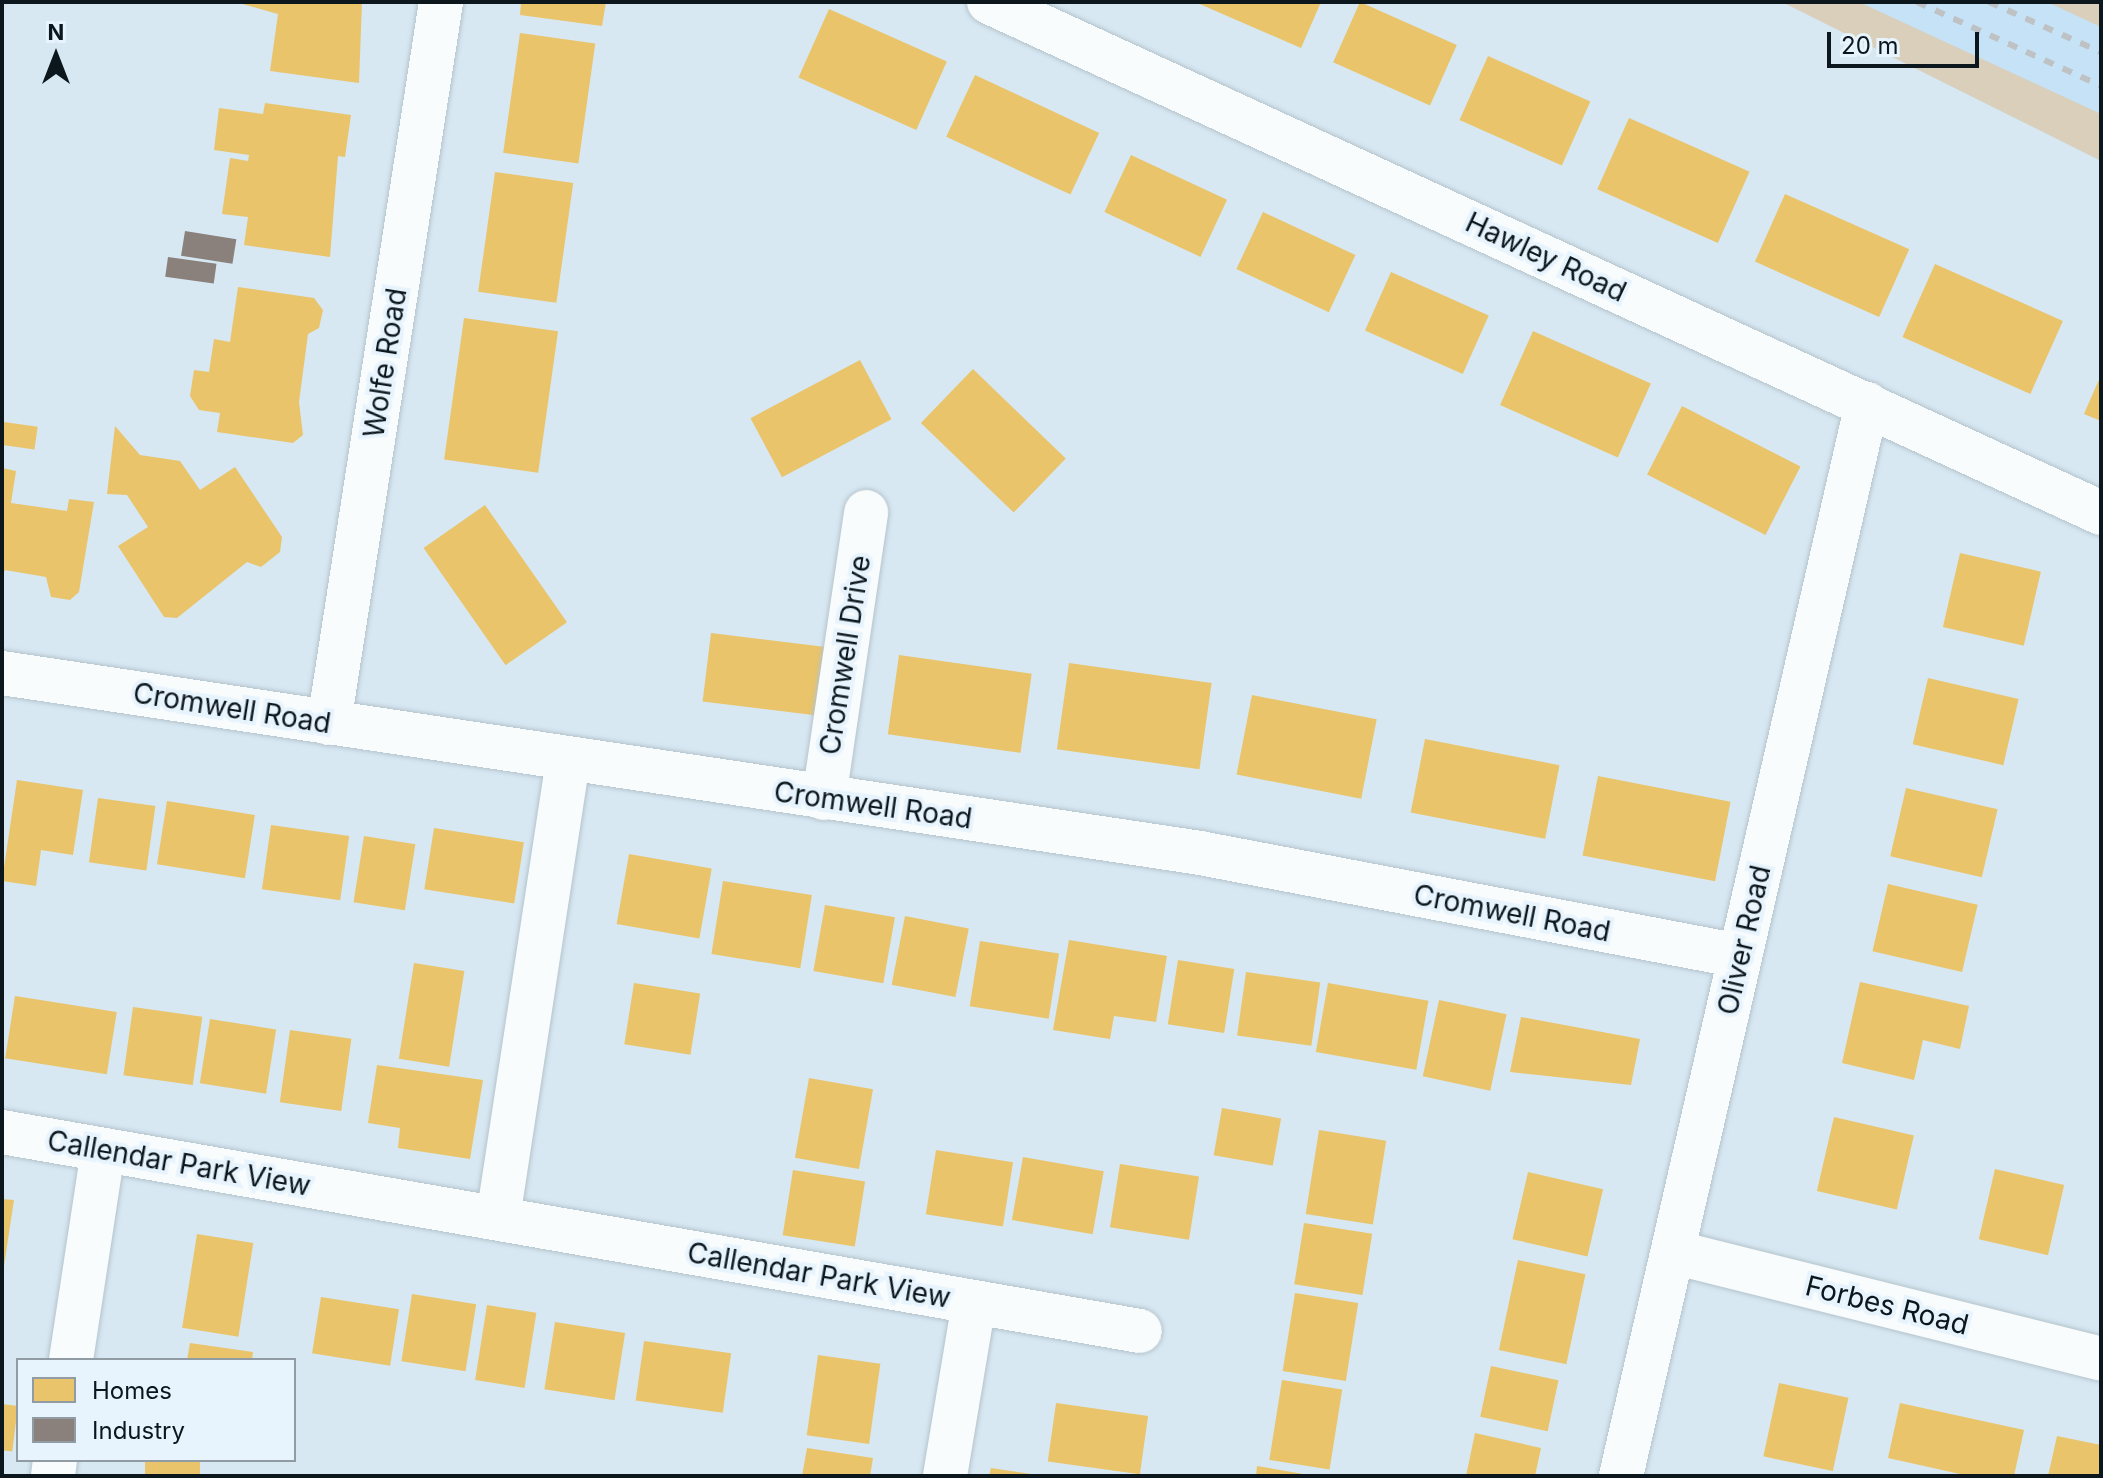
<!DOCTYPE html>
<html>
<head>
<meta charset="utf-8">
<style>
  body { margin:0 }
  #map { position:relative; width:2103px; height:1478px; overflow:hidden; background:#d7e8f3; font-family:Inter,sans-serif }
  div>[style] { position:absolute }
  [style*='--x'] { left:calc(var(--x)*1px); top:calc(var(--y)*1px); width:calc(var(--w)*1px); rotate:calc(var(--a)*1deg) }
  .built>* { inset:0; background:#c6e2f6 }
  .green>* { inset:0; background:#d9cfbb }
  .homes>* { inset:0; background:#e9c46a; transform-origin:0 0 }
  .industry>* { inset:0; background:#8a817c; transform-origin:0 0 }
  .roads { filter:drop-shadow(0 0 2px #b5c3cb) drop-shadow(0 0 2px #b5c3cb) }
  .minor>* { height:44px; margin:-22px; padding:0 22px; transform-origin:22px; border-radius:22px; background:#f9fcfd }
  .rail>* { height:6px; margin-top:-3px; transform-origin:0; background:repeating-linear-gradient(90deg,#bec2c5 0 10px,transparent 0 20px) }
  span { translate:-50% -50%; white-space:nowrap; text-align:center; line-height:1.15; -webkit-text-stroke:8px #e8f4fd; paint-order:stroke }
  .street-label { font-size:28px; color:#0b161d }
  .frame { position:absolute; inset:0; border:4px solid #0b161d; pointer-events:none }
  .legend { position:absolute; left:16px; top:1358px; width:280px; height:104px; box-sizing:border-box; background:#e8f4fd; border:2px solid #909ba3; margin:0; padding:10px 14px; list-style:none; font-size:24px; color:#0b161d }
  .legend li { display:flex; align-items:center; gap:16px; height:40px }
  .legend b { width:40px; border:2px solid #909ba3 }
  .north { position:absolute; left:16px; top:16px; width:80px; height:80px; -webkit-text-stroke:6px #e8f4fd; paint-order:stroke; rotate:0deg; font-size:22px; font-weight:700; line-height:32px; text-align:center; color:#0b161d }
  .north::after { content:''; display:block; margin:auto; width:28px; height:36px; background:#0b161d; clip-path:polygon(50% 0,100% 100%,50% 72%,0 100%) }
  .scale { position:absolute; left:1827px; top:32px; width:152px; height:36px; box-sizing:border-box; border:4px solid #0b161d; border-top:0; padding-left:10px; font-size:24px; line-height:28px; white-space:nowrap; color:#0b161d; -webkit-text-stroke:6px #e8f4fd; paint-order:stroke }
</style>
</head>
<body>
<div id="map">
  <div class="built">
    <i style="clip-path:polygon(1782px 2px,2101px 2px,2101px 161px)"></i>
  </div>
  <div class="green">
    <i style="clip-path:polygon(1782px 2px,1859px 2px,2101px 114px,2101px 161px)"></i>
    <i style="clip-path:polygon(2047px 2px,2101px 2px,2101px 27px)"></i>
  </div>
  <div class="homes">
    <i style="clip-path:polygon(235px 2px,362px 2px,359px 83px,270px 71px,278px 14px)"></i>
    <i style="clip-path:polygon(521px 2px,606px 2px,602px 26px,520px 15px)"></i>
    <i style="clip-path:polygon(1195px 2px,1321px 2px,1301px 48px)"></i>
    <i style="left:1360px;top:2px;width:106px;height:66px;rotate:24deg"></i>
    <i style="left:829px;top:9px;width:129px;height:75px;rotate:24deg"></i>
    <i style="left:520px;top:33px;width:76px;height:121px;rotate:8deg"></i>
    <i style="left:1488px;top:56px;width:112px;height:70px;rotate:24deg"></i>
    <i style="left:975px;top:75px;width:137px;height:68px;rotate:25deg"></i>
    <i style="clip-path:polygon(265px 103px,351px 115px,345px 157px,338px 156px,330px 257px,244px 245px,248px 217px,222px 214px,230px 158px,248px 161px,249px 155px,214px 150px,219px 108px,263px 114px)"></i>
    <i style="left:1629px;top:118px;width:132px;height:78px;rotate:24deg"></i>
    <i style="left:1131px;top:155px;width:106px;height:63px;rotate:25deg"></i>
    <i style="left:495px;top:172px;width:79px;height:121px;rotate:8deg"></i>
    <i style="left:1785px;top:194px;width:136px;height:74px;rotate:24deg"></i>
    <i style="left:1263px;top:212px;width:102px;height:63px;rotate:25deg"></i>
    <i style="left:1935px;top:264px;width:140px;height:80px;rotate:24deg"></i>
    <i style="left:1391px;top:272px;width:107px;height:64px;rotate:24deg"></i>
    <i style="clip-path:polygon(238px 287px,314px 298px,323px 310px,319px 328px,308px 334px,299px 402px,303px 435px,293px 443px,217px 432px,220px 413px,199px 410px,190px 396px,194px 370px,209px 372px,214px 339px,230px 342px)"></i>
    <i style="left:464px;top:318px;width:95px;height:143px;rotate:8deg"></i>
    <i style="left:1533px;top:331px;width:129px;height:81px;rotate:24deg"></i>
    <i style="left:860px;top:360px;width:67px;height:124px;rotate:62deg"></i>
    <i style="left:973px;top:369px;width:129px;height:75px;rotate:44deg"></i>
    <i style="clip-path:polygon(2101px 375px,2101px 421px,2084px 414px)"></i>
    <i style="left:1682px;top:406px;width:133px;height:77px;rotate:27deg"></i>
    <i style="left:4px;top:422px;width:34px;height:23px;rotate:8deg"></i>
    <i style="clip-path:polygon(115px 426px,140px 455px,180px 461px,200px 490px,235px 467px,282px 537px,280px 552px,261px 567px,247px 562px,177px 618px,164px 617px,118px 546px,148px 527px,127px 495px,107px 494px)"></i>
    <i style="clip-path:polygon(2px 468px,16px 471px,11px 503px,67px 511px,69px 499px,94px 502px,79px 592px,70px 600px,51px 597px,46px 577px,5px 570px,2px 577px)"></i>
    <i style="left:485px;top:505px;width:143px;height:75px;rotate:55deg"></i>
    <i style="left:1960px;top:553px;width:83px;height:76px;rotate:13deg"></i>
    <i style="left:711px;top:633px;width:124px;height:69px;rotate:7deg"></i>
    <i style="left:899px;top:655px;width:134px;height:80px;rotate:8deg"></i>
    <i style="left:1069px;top:663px;width:144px;height:87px;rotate:8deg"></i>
    <i style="left:1928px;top:678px;width:93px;height:68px;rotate:13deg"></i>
    <i style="left:1252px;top:695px;width:127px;height:81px;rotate:11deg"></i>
    <i style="left:1425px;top:739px;width:137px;height:75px;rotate:11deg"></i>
    <i style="left:1598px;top:776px;width:135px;height:81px;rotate:11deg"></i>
    <i style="clip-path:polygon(17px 780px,83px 790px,73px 855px,41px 850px,36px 886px,2px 881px)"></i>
    <i style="left:1906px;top:788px;width:94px;height:70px;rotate:13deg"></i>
    <i style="left:98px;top:798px;width:58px;height:65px;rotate:8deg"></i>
    <i style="left:167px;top:801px;width:89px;height:64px;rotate:9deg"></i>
    <i style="left:271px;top:825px;width:79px;height:65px;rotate:8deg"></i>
    <i style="left:434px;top:828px;width:91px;height:62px;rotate:9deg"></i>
    <i style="left:364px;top:836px;width:52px;height:67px;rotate:9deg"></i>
    <i style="left:629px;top:854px;width:84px;height:71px;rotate:10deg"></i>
    <i style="left:723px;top:881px;width:90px;height:74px;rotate:9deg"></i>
    <i style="left:1888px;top:884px;width:92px;height:69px;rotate:13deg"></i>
    <i style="left:825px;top:905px;width:71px;height:67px;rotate:10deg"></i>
    <i style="left:905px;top:916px;width:65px;height:70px;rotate:11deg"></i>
    <i style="clip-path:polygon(1069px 940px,1167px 956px,1156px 1022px,1114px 1016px,1110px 1039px,1053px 1030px)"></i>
    <i style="left:980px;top:941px;width:80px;height:66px;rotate:9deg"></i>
    <i style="left:1178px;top:960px;width:57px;height:65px;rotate:9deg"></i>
    <i style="left:414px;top:963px;width:51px;height:97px;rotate:9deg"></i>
    <i style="left:1246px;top:972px;width:75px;height:64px;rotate:8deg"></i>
    <i style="clip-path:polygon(1860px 982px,1969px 1006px,1960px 1049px,1923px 1040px,1914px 1080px,1842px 1063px)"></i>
    <i style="left:634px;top:983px;width:67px;height:62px;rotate:9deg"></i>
    <i style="left:1328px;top:983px;width:102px;height:70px;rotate:10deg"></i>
    <i style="left:15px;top:996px;width:103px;height:63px;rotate:9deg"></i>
    <i style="left:1439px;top:1000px;width:69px;height:78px;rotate:12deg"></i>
    <i style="left:133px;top:1007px;width:70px;height:69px;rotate:8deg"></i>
    <i style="clip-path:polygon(1521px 1017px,1640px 1039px,1631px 1085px,1510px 1072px)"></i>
    <i style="left:210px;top:1019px;width:67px;height:65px;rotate:9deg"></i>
    <i style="left:290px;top:1030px;width:62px;height:73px;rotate:8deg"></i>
    <i style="clip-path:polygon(377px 1065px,483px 1080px,470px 1159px,398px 1148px,400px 1128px,368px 1123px)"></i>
    <i style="left:809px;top:1078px;width:65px;height:81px;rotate:10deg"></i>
    <i style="left:1222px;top:1108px;width:60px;height:48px;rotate:10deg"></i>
    <i style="left:1834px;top:1117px;width:82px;height:76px;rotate:13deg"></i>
    <i style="left:1319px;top:1130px;width:68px;height:85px;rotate:9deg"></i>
    <i style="left:936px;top:1150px;width:78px;height:65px;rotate:9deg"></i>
    <i style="left:1023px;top:1157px;width:82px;height:64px;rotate:10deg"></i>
    <i style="left:1120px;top:1164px;width:80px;height:64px;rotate:9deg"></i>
    <i style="left:1995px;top:1169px;width:71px;height:72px;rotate:13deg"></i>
    <i style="left:793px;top:1170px;width:73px;height:66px;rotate:9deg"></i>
    <i style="left:1528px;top:1172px;width:77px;height:69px;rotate:13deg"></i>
    <i style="clip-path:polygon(2px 1199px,14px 1200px,4px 1266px,2px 1266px)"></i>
    <i style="left:1304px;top:1223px;width:69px;height:62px;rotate:9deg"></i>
    <i style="left:197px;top:1234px;width:57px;height:95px;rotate:9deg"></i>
    <i style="left:1518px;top:1260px;width:69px;height:92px;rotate:12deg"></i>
    <i style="left:1295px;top:1293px;width:64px;height:79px;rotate:9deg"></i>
    <i style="left:412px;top:1294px;width:65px;height:68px;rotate:9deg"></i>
    <i style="left:321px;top:1297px;width:79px;height:57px;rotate:9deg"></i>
    <i style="left:487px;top:1305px;width:50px;height:76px;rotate:9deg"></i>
    <i style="left:555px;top:1322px;width:71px;height:68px;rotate:9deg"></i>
    <i style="left:644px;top:1341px;width:88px;height:60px;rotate:8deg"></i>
    <i style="clip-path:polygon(190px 1343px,253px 1352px,252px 1360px,187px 1360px)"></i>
    <i style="left:818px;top:1355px;width:63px;height:81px;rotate:8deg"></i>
    <i style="left:1491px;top:1366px;width:69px;height:52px;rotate:12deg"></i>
    <i style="left:1282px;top:1380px;width:61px;height:81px;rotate:9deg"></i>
    <i style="left:1779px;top:1383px;width:71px;height:75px;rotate:12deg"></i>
    <i style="left:1056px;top:1403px;width:93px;height:59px;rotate:8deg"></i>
    <i style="clip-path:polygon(1900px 1403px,2024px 1430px,2014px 1476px,1969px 1476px,1888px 1458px)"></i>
    <i style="left:2px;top:1404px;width:16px;height:46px;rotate:7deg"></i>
    <i style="clip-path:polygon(1475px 1433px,1541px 1448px,1535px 1476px,1466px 1476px)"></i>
    <i style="clip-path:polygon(2057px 1436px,2101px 1445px,2101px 1476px,2048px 1476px)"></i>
    <i style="clip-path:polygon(807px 1448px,873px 1458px,870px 1476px,802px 1476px)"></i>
    <i style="left:145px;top:1460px;width:55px;height:16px"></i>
    <i style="clip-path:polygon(1257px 1466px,1303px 1474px,1303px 1476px,1256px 1476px)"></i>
    <i style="clip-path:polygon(991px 1468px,1031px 1474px,1031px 1476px,989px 1476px)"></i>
  </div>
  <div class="industry">
    <i style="left:185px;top:231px;width:52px;height:25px;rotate:9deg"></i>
    <i style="left:168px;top:257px;width:49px;height:20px;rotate:8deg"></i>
  </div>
  <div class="roads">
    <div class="minor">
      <i style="--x:989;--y:2;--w:1224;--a:24.68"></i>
      <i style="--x:2;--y:673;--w:1211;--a:8.54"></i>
      <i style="--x:1200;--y:853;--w:550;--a:10.8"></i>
      <i style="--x:329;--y:723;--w:730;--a:-81.17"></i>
      <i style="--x:824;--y:798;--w:289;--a:-81.6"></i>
      <i style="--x:2;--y:1132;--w:1155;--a:9.92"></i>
      <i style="--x:498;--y:1218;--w:462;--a:-81.3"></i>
      <i style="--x:1673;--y:1252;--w:441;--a:14"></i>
      <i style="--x:71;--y:1360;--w:212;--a:-81.3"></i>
      <i style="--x:53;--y:1476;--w:16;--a:-83"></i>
      <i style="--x:945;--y:1476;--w:176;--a:-80.5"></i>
      <i style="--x:1621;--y:1476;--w:1100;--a:-77.08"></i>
    </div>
  </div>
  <div class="rail">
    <i style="--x:1917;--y:2;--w:202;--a:24.5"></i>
    <i style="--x:1989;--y:2;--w:123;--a:24.1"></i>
  </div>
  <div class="street-label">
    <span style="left:1546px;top:257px;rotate:25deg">Hawley Road</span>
    <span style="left:385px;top:363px;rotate:-81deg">Wolfe Road</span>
    <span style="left:845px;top:655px;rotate:-81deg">Cromwell Drive</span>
    <span style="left:232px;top:708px;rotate:9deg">Cromwell Road</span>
    <span style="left:873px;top:805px;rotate:8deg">Cromwell Road</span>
    <span style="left:1512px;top:913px;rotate:11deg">Cromwell Road</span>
    <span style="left:1744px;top:940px;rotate:-77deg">Oliver Road</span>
    <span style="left:179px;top:1163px;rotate:10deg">Callendar Park View</span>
    <span style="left:819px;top:1275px;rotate:10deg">Callendar Park View</span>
    <span style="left:1887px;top:1305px;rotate:14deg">Forbes Road</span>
  </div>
  <div class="frame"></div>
  <ul class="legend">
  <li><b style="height:22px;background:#e9c46a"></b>Homes</li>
  <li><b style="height:22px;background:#8a817c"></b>Industry</li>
  </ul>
  <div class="north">N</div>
  <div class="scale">20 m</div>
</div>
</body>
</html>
